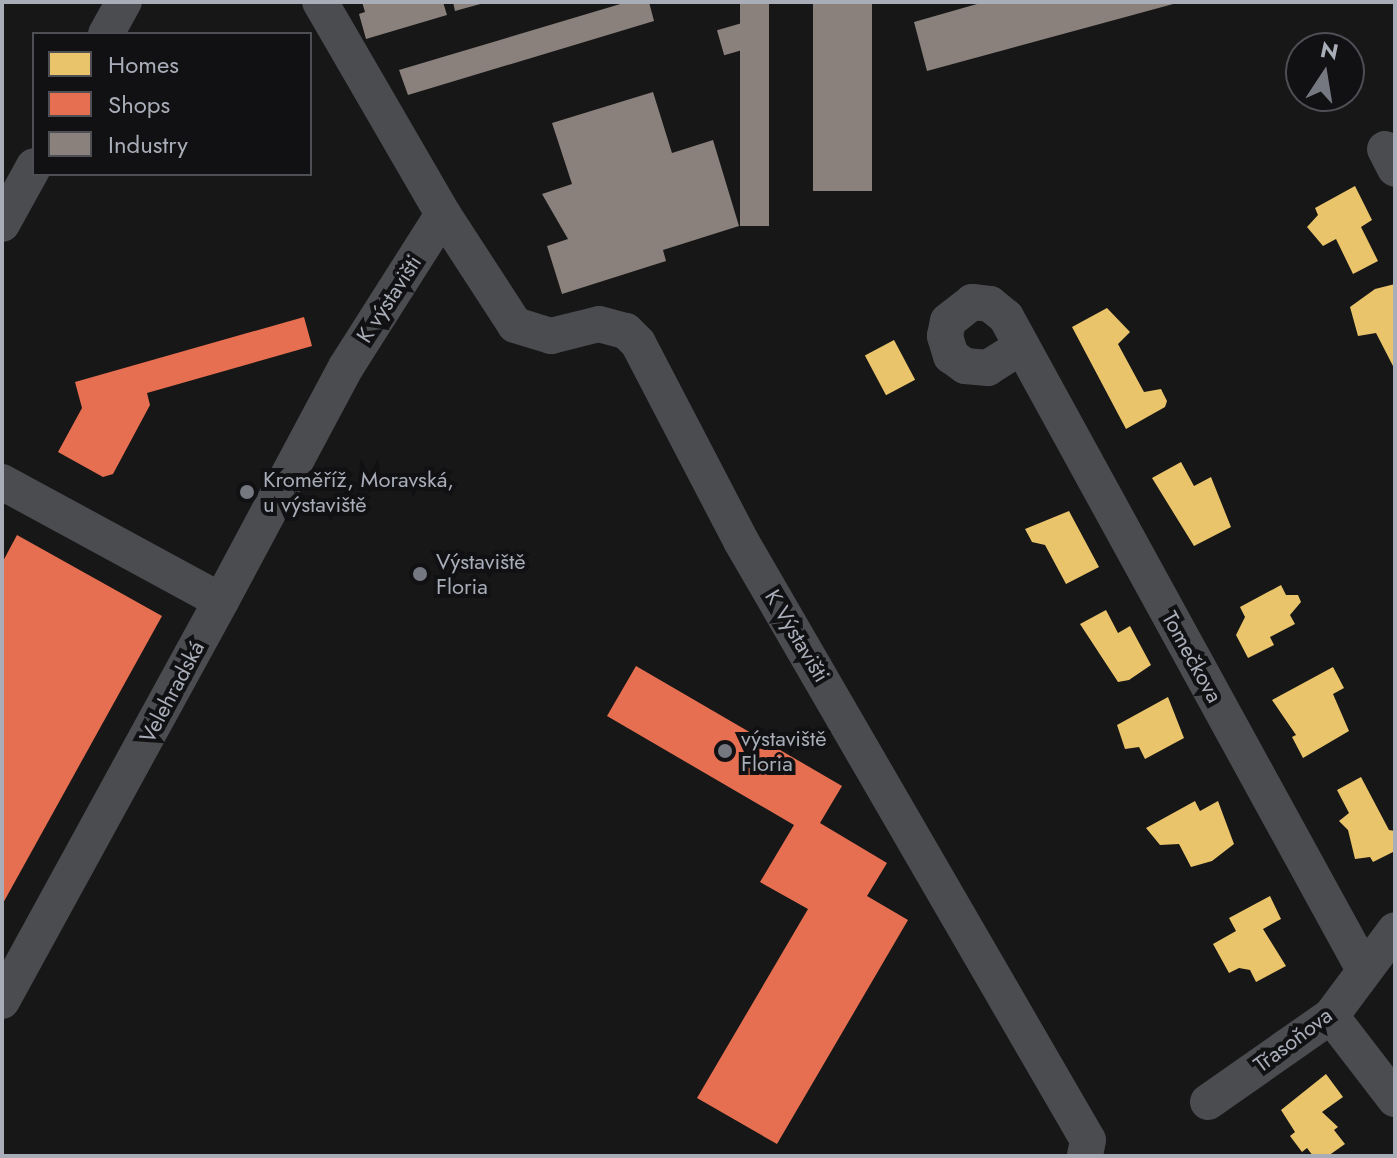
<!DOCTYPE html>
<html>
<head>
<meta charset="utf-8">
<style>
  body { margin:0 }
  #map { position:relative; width:1397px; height:1158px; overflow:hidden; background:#171717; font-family:Jost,sans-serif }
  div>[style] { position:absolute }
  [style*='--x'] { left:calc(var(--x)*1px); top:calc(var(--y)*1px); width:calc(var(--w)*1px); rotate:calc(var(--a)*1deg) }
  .homes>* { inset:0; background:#e9c46a; transform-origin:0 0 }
  .shops>* { inset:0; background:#e76f51 }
  .industry>* { inset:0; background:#8a817c; transform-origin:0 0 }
  .minor>* { height:36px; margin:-18px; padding:0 18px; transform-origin:18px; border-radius:18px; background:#4b4c50 }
  .dots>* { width:22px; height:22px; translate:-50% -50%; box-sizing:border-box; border:4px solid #111113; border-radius:50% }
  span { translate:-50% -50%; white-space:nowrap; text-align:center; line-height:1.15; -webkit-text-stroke:8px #111113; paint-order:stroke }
  .street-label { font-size:22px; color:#a8adb8 }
  .poi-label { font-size:22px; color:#a8adb8 }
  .left { translate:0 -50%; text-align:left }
  .frame { position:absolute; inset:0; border:4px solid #a8adb8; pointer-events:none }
  .legend { position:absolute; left:32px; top:32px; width:280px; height:144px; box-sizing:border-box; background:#111113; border:2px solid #4d4f55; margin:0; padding:10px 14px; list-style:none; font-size:24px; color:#a8adb8 }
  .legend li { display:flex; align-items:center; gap:16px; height:40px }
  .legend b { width:40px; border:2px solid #4d4f55 }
  .north { position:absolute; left:1285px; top:32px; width:80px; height:80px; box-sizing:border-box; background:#111113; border:2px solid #4d4f55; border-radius:50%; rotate:12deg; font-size:22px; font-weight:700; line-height:32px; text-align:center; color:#a8adb8 }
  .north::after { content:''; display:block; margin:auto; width:28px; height:36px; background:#757880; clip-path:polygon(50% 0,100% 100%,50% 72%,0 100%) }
</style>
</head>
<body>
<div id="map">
  <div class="homes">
    <i style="clip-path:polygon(1355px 186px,1372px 220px,1361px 227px,1378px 261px,1353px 274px,1336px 239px,1323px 246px,1307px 227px,1318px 215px,1315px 208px)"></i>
    <i style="clip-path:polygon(1395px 284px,1395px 365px,1393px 366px,1376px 333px,1358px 336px,1350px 307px,1375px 289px)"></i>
    <i style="clip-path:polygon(1107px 308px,1130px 332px,1118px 344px,1144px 392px,1161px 389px,1167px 401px,1165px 407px,1126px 429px,1072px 327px)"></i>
    <i style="left:894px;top:340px;width:45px;height:33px;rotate:62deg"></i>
    <i style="clip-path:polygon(1181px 462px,1194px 486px,1211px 477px,1231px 527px,1194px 546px,1152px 478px)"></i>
    <i style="clip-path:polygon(1069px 511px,1099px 567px,1066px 584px,1045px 545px,1032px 542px,1025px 529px)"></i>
    <i style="clip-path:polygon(1281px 585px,1286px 595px,1298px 595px,1301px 602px,1290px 615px,1295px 624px,1270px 637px,1274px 645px,1248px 658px,1236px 635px,1245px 617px,1240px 607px)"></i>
    <i style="clip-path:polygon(1106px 610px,1118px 633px,1130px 626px,1151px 665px,1129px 680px,1118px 682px,1080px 624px)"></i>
    <i style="clip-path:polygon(1333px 667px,1344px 688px,1333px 694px,1349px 731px,1303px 758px,1292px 737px,1296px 735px,1272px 700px)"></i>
    <i style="clip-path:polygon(1168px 697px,1184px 738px,1145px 759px,1139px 747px,1125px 749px,1117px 725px)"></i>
    <i style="clip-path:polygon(1361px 777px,1389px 830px,1395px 831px,1395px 851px,1373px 862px,1370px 857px,1355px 859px,1348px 830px,1339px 821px,1349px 813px,1337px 790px)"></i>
    <i style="clip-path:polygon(1195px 801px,1200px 811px,1218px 801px,1234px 844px,1212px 861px,1191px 867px,1179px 844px,1160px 845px,1146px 828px)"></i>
    <i style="clip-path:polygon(1270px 896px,1281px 919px,1263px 929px,1286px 966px,1256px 982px,1250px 970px,1239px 968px,1229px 973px,1213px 944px,1236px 931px,1229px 918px)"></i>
    <i style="clip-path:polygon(1326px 1074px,1343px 1097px,1322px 1112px,1338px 1127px,1334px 1130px,1345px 1144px,1328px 1156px,1313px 1156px,1307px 1148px,1302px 1152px,1290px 1136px,1295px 1132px,1281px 1110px)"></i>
  </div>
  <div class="shops">
    <i style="clip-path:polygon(304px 317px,312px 346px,147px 393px,150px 405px,113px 474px,103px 477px,58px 452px,82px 408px,75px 382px)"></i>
    <i style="clip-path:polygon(17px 535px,162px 616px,2px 905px,2px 563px)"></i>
    <i style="clip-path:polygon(636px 666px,842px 786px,820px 823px,887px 863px,867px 896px,908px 920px,777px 1144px,697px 1098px,808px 909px,760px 882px,794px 825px,607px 716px)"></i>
  </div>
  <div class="industry">
    <i style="clip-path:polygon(362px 2px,443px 2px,447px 15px,366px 39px,359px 14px,365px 12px)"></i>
    <i style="clip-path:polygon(453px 2px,484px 2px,484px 3px,455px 11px)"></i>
    <i style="clip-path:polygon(627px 2px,649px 2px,654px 21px,408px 95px,399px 70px)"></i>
    <i style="left:740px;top:2px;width:29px;height:224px"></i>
    <i style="left:813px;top:2px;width:59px;height:189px"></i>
    <i style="clip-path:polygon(984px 2px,1177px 2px,1177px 3px,927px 71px,914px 22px)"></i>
    <i style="left:742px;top:23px;width:26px;height:26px;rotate:74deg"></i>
    <i style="clip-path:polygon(653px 92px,672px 153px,713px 140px,739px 226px,663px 250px,666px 261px,562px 294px,547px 246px,568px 239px,542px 194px,572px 184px,552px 123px)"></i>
  </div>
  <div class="minor">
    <i style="--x:106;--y:34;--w:37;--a:-61"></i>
    <i style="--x:1385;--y:149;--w:22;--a:63"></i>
    <i style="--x:443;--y:214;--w:132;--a:57"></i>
    <i style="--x:515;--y:325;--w:38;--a:17"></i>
    <i style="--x:551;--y:336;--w:49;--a:-14"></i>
    <i style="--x:599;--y:324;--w:28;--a:15"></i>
    <i style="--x:626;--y:331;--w:17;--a:45"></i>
    <i style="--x:638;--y:343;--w:223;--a:62.5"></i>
    <i style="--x:741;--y:541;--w:692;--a:59.92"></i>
    <i style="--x:1088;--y:1140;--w:16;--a:101"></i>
    <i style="--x:2;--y:224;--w:66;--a:-61.1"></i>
    <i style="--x:1021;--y:347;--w:39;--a:148"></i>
    <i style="--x:988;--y:368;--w:23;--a:-175"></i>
    <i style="--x:965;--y:366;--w:17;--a:-144"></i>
    <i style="--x:951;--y:356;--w:21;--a:-107"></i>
    <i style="--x:945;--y:336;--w:15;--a:-79"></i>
    <i style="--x:948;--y:321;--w:31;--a:-38"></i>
    <i style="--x:972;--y:302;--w:18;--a:6"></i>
    <i style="--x:990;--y:304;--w:21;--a:39"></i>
    <i style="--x:1006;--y:317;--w:742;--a:61.26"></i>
    <i style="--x:2;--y:482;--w:249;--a:28.5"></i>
    <i style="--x:221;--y:601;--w:456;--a:118.7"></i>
    <i style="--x:221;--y:601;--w:265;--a:-61.9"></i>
    <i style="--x:346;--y:367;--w:181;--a:-57.6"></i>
    <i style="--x:443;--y:214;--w:245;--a:-120.1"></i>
    <i style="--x:1331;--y:1016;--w:105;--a:52.4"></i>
    <i style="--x:1208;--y:1102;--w:150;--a:-35"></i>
    <i style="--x:1331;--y:1016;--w:107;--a:-53.3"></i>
  </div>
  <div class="dots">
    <i style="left:247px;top:492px;background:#757880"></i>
    <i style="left:420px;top:574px;background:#757880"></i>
    <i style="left:725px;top:751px;background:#757880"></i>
  </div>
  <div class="street-label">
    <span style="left:389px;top:299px;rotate:-57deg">K výstavišti</span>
    <span style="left:797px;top:636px;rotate:59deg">K Výstavišti</span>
    <span style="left:1192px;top:657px;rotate:61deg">Tomečkova</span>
    <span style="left:172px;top:692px;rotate:-62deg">Velehradská</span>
    <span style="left:1293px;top:1040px;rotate:-37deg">Třasoňova</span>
  </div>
  <div class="poi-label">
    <span class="left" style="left:263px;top:492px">Kroměříž, Moravská,<br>u výstaviště</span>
    <span class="left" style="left:436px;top:574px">Výstaviště<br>Floria</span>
    <span class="left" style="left:741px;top:751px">výstaviště<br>Floria</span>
  </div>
  <div class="frame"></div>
  <ul class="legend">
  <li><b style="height:22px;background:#e9c46a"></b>Homes</li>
  <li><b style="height:22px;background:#e76f51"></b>Shops</li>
  <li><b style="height:22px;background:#8a817c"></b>Industry</li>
  </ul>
  <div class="north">N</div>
</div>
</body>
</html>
